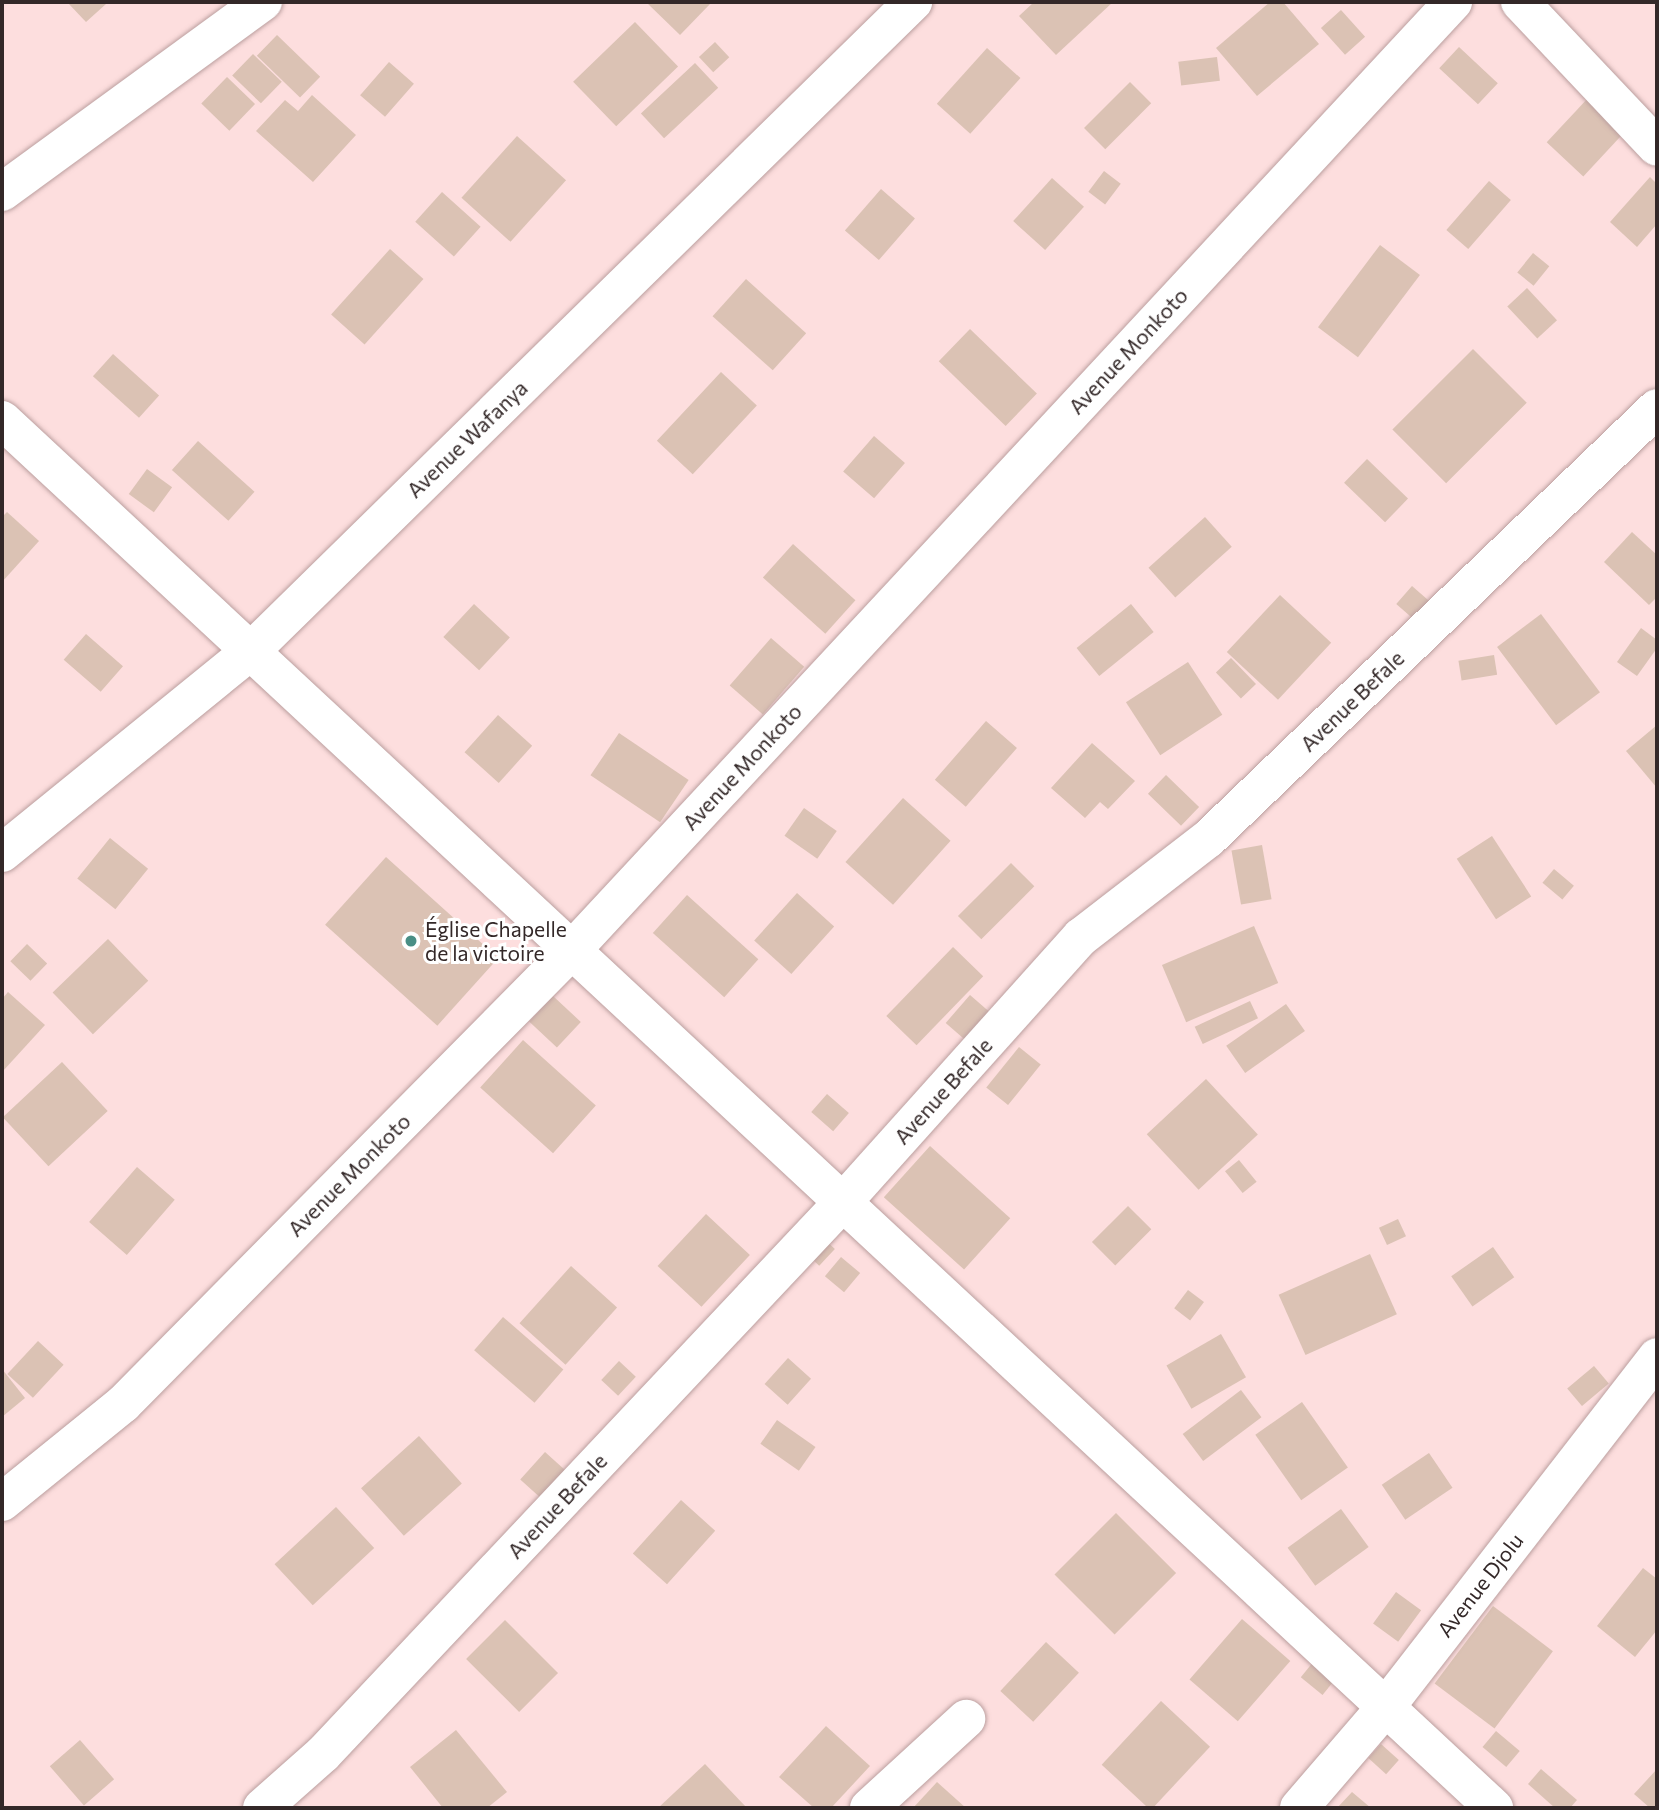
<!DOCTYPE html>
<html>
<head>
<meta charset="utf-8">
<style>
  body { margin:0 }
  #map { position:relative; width:1659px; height:1810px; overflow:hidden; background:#fddede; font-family:Commissioner,sans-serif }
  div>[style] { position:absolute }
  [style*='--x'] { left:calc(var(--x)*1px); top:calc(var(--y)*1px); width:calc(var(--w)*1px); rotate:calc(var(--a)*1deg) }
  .building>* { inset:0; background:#dbc2b4; transform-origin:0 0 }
  .roads { filter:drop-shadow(0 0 2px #bb9f9f) drop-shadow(0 0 2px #bb9f9f) }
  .minor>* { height:38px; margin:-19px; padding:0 19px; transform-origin:19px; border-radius:19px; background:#fff }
  .dots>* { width:19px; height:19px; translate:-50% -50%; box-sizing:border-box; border:4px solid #fff; border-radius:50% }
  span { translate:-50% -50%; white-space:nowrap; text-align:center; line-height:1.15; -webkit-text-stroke:6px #fff; paint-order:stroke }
  .street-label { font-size:21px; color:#332828 }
  .poi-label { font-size:21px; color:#332828 }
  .left { translate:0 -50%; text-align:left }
  .frame { position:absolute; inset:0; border:4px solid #332828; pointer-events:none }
</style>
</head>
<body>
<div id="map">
  <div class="building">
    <i style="clip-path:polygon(67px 2px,103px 2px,106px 4px,86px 22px)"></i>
    <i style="clip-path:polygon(646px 2px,712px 2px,680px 35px)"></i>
    <i style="clip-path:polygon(1034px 2px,1113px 2px,1056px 55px,1019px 16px)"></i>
    <i style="clip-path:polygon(1270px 2px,1283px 2px,1319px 44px,1257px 96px,1216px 48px)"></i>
    <i style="left:1341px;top:10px;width:36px;height:27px;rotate:48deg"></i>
    <i style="left:635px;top:22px;width:62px;height:86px;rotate:46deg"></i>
    <i style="left:277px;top:35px;width:60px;height:29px;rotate:44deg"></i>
    <i style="left:715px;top:42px;width:21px;height:22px;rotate:47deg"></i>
    <i style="left:1459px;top:47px;width:53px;height:29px;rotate:43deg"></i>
    <i style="left:987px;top:48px;width:45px;height:75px;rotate:42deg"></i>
    <i style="left:253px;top:54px;width:40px;height:30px;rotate:44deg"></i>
    <i style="left:1217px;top:57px;width:24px;height:39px;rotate:83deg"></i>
    <i style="left:389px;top:62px;width:33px;height:44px;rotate:41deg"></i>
    <i style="left:695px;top:63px;width:34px;height:74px;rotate:47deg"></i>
    <i style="left:227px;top:77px;width:39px;height:37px;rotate:44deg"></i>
    <i style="left:1130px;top:82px;width:30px;height:65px;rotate:45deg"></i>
    <i style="clip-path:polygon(312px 95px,356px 135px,313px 182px,256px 131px,285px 100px,298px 111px)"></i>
    <i style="left:1589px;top:97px;width:50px;height:62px;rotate:43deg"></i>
    <i style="left:517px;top:136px;width:66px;height:83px;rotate:42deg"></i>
    <i style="left:1104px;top:171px;width:21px;height:26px;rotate:37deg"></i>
    <i style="clip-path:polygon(1650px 177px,1657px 184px,1657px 224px,1637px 247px,1610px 222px)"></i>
    <i style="left:1052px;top:178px;width:43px;height:58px;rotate:42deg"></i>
    <i style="left:1489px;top:181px;width:29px;height:65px;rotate:41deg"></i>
    <i style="left:881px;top:189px;width:45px;height:55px;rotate:41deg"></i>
    <i style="left:442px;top:192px;width:52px;height:40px;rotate:42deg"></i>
    <i style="left:1380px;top:245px;width:50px;height:103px;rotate:37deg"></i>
    <i style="left:390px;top:249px;width:45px;height:88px;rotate:42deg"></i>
    <i style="left:1533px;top:253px;width:21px;height:25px;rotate:39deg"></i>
    <i style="left:746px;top:279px;width:81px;height:50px;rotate:42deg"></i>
    <i style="left:1527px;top:288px;width:44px;height:27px;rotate:47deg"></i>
    <i style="left:970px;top:329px;width:93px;height:45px;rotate:44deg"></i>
    <i style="left:1473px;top:349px;width:76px;height:114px;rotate:45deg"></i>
    <i style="left:113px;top:354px;width:62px;height:30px;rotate:42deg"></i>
    <i style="left:721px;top:372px;width:49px;height:94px;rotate:43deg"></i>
    <i style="left:874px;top:436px;width:41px;height:47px;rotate:41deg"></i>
    <i style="left:198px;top:441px;width:76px;height:39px;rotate:42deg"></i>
    <i style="left:1367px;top:459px;width:57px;height:33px;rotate:44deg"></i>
    <i style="left:147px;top:469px;width:31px;height:31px;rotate:36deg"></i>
    <i style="clip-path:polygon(7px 512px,39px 541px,2px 582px,2px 517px)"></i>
    <i style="left:1205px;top:517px;width:40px;height:76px;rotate:48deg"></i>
    <i style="clip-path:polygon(1632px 532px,1657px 555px,1657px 597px,1649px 605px,1604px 562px)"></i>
    <i style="left:793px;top:544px;width:84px;height:45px;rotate:42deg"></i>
    <i style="left:1412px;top:586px;width:30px;height:24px;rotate:41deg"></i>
    <i style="left:1280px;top:595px;width:70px;height:78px;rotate:43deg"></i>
    <i style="left:474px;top:604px;width:49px;height:45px;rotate:43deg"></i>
    <i style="left:1131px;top:604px;width:36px;height:70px;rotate:51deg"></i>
    <i style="left:1541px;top:614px;width:98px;height:55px;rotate:53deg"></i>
    <i style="clip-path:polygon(1641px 628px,1657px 640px,1657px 648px,1637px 676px,1617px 662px)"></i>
    <i style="left:86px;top:634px;width:49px;height:34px;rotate:41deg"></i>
    <i style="left:771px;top:638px;width:44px;height:63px;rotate:41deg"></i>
    <i style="left:1494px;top:655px;width:20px;height:36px;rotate:81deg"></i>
    <i style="left:1231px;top:658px;width:36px;height:21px;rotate:46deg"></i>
    <i style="left:1188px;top:662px;width:63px;height:74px;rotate:57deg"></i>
    <i style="left:498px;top:715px;width:46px;height:50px;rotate:42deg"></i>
    <i style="left:986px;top:721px;width:41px;height:78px;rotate:41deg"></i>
    <i style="clip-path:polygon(1657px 725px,1657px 788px,1626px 751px)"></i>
    <i style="left:619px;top:733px;width:84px;height:51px;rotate:34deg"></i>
    <i style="clip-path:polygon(1092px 743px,1135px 781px,1108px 809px,1100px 802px,1085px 818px,1051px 788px)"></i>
    <i style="left:1166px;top:775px;width:46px;height:26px;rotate:44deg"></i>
    <i style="left:903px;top:798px;width:64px;height:86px;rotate:42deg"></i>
    <i style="left:804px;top:808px;width:40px;height:34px;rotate:35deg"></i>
    <i style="left:1492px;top:836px;width:72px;height:42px;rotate:57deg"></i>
    <i style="left:110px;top:838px;width:49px;height:52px;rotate:39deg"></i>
    <i style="left:1262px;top:845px;width:55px;height:31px;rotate:80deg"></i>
    <i style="left:386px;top:857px;width:151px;height:91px;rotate:42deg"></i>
    <i style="left:1011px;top:863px;width:33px;height:75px;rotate:45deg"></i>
    <i style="left:1554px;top:869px;width:26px;height:18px;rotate:40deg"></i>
    <i style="left:797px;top:893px;width:50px;height:64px;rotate:42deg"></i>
    <i style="left:687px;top:895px;width:96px;height:51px;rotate:42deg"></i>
    <i style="left:1254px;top:926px;width:62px;height:100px;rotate:67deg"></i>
    <i style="left:108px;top:939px;width:58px;height:77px;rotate:46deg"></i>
    <i style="left:27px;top:944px;width:28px;height:24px;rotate:44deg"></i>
    <i style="left:953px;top:947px;width:42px;height:96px;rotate:44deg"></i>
    <i style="clip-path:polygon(8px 992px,45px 1025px,3px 1071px,2px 999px)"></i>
    <i style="left:970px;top:995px;width:29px;height:37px;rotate:41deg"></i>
    <i style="left:553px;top:996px;width:38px;height:35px;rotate:43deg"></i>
    <i style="left:1250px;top:1001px;width:19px;height:61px;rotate:65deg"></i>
    <i style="left:1286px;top:1004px;width:33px;height:73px;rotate:55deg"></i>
    <i style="left:523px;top:1040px;width:98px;height:64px;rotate:42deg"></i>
    <i style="left:1019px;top:1047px;width:28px;height:52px;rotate:39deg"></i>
    <i style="left:62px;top:1062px;width:67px;height:81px;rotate:47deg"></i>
    <i style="left:1206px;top:1079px;width:76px;height:81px;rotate:47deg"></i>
    <i style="left:827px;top:1094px;width:29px;height:24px;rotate:41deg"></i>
    <i style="left:930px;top:1146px;width:108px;height:69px;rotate:42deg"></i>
    <i style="left:1239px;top:1160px;width:28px;height:18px;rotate:51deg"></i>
    <i style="left:137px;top:1167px;width:50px;height:73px;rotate:41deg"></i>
    <i style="left:1128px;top:1206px;width:33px;height:51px;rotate:45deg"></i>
    <i style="left:706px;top:1214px;width:60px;height:71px;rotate:43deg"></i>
    <i style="left:1398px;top:1219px;width:19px;height:21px;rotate:65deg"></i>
    <i style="left:821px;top:1236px;width:19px;height:23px;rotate:43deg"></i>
    <i style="left:1493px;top:1247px;width:37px;height:51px;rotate:55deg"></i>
    <i style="left:1370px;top:1254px;width:66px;height:100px;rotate:66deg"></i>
    <i style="left:841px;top:1257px;width:25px;height:25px;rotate:40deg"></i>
    <i style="left:571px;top:1266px;width:62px;height:77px;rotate:42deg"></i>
    <i style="left:1188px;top:1290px;width:20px;height:23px;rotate:37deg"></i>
    <i style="left:503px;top:1317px;width:80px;height:44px;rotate:41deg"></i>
    <i style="left:1221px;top:1334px;width:50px;height:63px;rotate:60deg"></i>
    <i style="left:38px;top:1341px;width:35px;height:45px;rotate:43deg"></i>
    <i style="left:788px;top:1358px;width:31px;height:35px;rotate:42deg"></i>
    <i style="left:619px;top:1361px;width:23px;height:26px;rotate:43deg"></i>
    <i style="left:1594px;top:1366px;width:23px;height:35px;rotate:50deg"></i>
    <i style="clip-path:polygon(2px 1369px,25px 1398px,2px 1417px)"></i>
    <i style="left:1241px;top:1390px;width:34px;height:73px;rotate:53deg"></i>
    <i style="left:1302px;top:1402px;width:80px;height:57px;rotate:55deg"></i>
    <i style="left:777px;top:1420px;width:47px;height:29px;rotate:35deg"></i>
    <i style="left:419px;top:1436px;width:64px;height:78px;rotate:48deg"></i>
    <i style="left:545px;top:1452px;width:28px;height:37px;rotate:42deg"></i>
    <i style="left:1429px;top:1453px;width:42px;height:57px;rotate:56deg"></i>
    <i style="left:681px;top:1500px;width:46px;height:72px;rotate:42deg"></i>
    <i style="left:336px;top:1507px;width:56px;height:84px;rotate:47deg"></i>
    <i style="left:1341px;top:1509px;width:47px;height:66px;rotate:54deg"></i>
    <i style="left:1116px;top:1513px;width:85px;height:87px;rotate:45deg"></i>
    <i style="clip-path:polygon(1643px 1568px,1657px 1579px,1657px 1630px,1635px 1657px,1597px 1626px)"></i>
    <i style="left:1396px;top:1592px;width:31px;height:39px;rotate:36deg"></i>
    <i style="left:1493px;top:1606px;width:75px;height:97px;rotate:37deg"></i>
    <i style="left:1242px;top:1619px;width:64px;height:80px;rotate:41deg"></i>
    <i style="left:505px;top:1620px;width:75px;height:55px;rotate:45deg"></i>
    <i style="left:1046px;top:1642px;width:45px;height:67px;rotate:43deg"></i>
    <i style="left:1314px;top:1661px;width:28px;height:21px;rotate:39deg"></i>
    <i style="left:1161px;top:1701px;width:67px;height:87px;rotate:43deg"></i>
    <i style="clip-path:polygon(826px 1726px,870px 1766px,831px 1808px,814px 1808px,779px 1777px)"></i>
    <i style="clip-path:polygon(456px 1730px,507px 1792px,487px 1808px,443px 1808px,410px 1767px)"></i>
    <i style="left:1496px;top:1731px;width:31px;height:21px;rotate:40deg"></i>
    <i style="left:80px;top:1740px;width:52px;height:40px;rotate:49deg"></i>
    <i style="left:1381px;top:1744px;width:24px;height:19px;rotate:42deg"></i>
    <i style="clip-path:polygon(705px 1764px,747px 1808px,658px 1808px)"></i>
    <i style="clip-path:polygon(1541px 1769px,1577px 1800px,1570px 1808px,1555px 1808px,1528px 1784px)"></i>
    <i style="clip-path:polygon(1657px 1769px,1657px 1808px,1650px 1808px,1634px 1794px)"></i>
    <i style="clip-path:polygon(937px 1782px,966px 1808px,913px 1808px)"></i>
    <i style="clip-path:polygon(1352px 1792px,1371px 1808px,1337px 1808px)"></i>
  </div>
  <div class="roads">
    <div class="minor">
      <i style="--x:1520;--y:2;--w:199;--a:46.6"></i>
      <i style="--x:2;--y:192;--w:323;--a:-36.1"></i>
      <i style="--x:2;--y:420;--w:2038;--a:42.93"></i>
      <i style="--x:2;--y:853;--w:322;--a:-39.1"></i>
      <i style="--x:252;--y:650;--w:926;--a:-44.43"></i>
      <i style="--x:2;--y:1502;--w:156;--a:-39"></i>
      <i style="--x:123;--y:1404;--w:640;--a:-45.32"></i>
      <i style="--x:573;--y:949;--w:1293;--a:-47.1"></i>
      <i style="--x:262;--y:1808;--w:81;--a:-41.5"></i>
      <i style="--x:323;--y:1754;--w:758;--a:-46.71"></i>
      <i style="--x:843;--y:1202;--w:356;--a:-48.1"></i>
      <i style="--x:1081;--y:937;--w:160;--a:-37.7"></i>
      <i style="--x:1208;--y:839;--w:622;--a:-43.83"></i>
      <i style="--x:869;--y:1808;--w:132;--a:-42.5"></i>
      <i style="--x:1299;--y:1808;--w:132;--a:-49.3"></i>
      <i style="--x:1385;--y:1708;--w:444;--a:-52.2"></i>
    </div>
  </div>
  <div class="dots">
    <i style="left:411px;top:941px;background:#498e85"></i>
  </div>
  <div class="street-label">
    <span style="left:1128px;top:351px;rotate:-47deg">Avenue Monkoto</span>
    <span style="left:467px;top:439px;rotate:-44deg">Avenue Wafanya</span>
    <span style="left:1352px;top:701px;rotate:-44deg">Avenue Befale</span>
    <span style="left:742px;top:767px;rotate:-47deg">Avenue Monkoto</span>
    <span style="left:943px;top:1091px;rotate:-48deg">Avenue Befale</span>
    <span style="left:349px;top:1175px;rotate:-45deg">Avenue Monkoto</span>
    <span style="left:557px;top:1506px;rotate:-47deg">Avenue Befale</span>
    <span style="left:1480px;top:1585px;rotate:-52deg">Avenue Djolu</span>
  </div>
  <div class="poi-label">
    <span class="left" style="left:425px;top:941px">Église Chapelle<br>de la victoire</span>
  </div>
  <div class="frame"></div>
</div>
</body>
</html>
